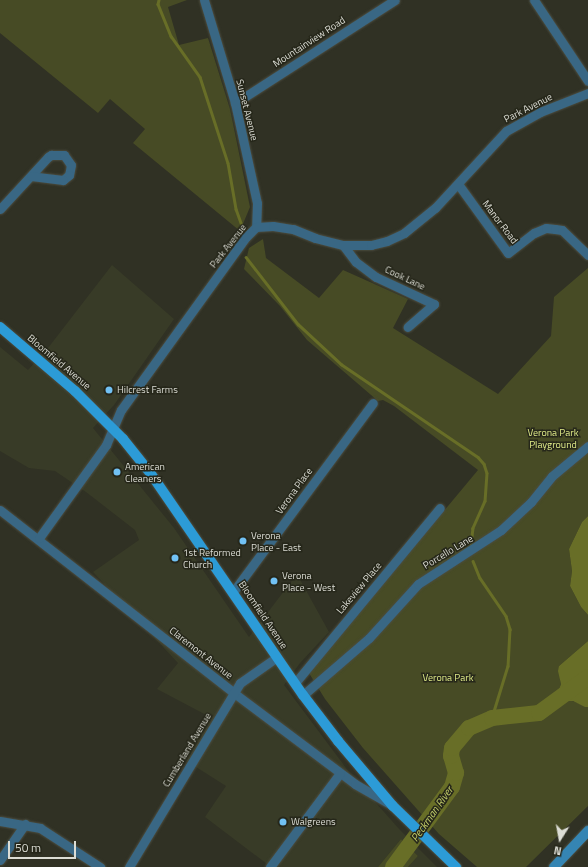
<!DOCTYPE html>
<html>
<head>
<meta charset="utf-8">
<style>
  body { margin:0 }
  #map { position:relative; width:588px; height:867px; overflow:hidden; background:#303124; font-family:"Titillium Web",sans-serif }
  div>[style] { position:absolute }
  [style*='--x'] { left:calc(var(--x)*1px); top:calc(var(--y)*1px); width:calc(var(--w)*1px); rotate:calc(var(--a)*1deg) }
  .built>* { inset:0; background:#383b27 }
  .green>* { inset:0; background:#474b25 }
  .water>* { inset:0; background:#686e27 }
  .stream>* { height:2.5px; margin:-1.25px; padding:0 1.25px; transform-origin:1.25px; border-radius:1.25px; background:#686e27 }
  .river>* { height:16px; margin:-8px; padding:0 8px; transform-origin:8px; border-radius:8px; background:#686e27 }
  .roads { filter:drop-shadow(0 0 1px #4c4d40) drop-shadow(0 0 1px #4c4d40) }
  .street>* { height:9px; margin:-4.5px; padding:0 4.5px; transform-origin:4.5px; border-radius:4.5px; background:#396784 }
  .secondary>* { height:10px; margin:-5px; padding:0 5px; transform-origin:5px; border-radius:5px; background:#3585b3 }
  .primary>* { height:10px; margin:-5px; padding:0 5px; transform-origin:5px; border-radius:5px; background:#2c9bd7 }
  .dots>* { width:11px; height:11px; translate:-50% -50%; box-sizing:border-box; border:2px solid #26271a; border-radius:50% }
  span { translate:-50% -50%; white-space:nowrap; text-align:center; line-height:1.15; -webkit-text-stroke:3px #26271a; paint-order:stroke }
  .street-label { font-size:10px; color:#dcddd5 }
  .poi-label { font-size:10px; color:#dcddd5 }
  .left { translate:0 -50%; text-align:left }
  .park-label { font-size:10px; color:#e1ec89 }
  .water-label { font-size:11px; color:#c1cb68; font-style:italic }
  .north { position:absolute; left:540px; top:819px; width:40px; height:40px; -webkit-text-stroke:3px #26271a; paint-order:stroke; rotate:191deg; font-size:11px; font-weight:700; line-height:16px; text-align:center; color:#dcddd5 }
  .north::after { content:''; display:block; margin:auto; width:14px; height:18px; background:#dcddd5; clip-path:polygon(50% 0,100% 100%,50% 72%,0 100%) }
  .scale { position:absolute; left:8px; top:841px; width:68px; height:18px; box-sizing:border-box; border:2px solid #dcddd5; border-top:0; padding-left:5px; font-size:12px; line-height:14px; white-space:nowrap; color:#dcddd5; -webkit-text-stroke:3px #26271a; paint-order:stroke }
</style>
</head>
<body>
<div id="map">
  <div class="built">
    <i style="clip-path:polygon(112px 265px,174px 319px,114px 405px,93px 428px,174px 528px,249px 637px,297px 574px,329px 632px,300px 663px,284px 685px,352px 776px,400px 830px,437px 867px,408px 867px,418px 856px,401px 839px,378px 867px,271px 867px,205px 817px,226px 786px,185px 760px,210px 717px,157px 689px,178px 663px,93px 572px,139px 540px,135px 530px,86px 492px,55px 471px,29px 468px,0 451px,0 347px,28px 370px,48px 348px)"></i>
  </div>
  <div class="green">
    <i style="clip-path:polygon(0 0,187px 0,168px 7px,179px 45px,208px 38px,230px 109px,250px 207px,240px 231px,133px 143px,145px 129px,110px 99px,98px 113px,0 33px)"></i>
    <i style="clip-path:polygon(263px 239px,266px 258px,319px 298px,343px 270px,408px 299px,393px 328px,498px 394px,551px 336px,554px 297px,588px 268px,588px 516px,582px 522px,569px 549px,572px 571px,570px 586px,581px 607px,588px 615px,588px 641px,559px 666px,561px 684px,558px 692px,566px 701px,570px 700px,588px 707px,588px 806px,526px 867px,477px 867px,439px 834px,363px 748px,325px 699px,309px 673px,478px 470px,394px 406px,383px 400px,378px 401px,307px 340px,280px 306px,244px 269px,249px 248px)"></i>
    <i style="clip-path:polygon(401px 839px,418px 856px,408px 867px,378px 867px)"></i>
  </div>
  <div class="water">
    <i style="clip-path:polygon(588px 516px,588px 615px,581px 607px,570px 586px,572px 571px,569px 549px,582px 522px)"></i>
    <i style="clip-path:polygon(588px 641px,588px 707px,585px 707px,573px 701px,566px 701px,558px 692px,561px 684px,558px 671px,559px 666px)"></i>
  </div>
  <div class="stream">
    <i style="--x:159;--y:0;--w:4;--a:104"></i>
    <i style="--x:158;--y:4;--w:35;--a:68"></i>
    <i style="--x:171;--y:36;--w:50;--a:54.7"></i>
    <i style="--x:200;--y:77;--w:90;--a:72"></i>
    <i style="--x:228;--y:163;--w:47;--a:80.1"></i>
    <i style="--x:236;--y:209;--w:15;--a:70"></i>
    <i style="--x:246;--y:257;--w:85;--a:52.2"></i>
    <i style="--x:298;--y:324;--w:59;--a:42.9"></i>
    <i style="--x:341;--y:364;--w:166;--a:34.2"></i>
    <i style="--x:478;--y:457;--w:9;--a:49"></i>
    <i style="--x:484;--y:464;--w:9;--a:72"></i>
    <i style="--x:487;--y:473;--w:28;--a:94"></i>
    <i style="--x:485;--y:501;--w:30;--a:114"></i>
    <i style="--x:473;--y:528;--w:17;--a:97"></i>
    <i style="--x:473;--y:561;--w:18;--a:68"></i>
    <i style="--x:480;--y:578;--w:46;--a:55.6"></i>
    <i style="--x:506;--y:616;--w:14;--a:73"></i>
    <i style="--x:510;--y:629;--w:37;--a:93"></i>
    <i style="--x:508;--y:666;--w:54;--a:107.1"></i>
  </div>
  <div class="river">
    <i style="--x:393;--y:867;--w:99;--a:-53.6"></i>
    <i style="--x:452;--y:787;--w:15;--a:-74"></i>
    <i style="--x:456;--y:773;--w:18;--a:-106"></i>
    <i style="--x:451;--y:756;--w:8;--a:-83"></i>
    <i style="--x:452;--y:748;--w:26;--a:-50"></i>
    <i style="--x:469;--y:728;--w:25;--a:-23"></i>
    <i style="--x:492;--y:718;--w:47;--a:-6.1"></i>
    <i style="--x:539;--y:713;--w:61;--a:-36.3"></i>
  </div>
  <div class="roads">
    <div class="street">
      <i style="--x:204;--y:0;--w:108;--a:73.2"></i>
      <i style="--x:235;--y:103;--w:102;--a:77.6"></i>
      <i style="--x:257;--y:203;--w:24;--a:92"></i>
      <i style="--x:534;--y:0;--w:97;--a:56.3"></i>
      <i style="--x:235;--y:103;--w:190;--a:-32.8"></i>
      <i style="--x:458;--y:184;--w:85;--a:54.1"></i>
      <i style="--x:508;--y:253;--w:33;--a:-38"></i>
      <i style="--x:534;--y:233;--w:13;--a:-23"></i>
      <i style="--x:546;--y:228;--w:9;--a:6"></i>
      <i style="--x:555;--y:229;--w:7;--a:8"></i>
      <i style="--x:562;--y:230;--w:36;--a:44"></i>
      <i style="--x:0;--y:209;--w:71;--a:-47.3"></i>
      <i style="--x:48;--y:157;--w:4;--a:-34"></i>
      <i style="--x:51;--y:155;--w:13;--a:0"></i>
      <i style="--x:64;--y:155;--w:12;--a:55"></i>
      <i style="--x:71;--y:165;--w:10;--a:101"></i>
      <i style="--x:69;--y:175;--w:8;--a:140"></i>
      <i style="--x:63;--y:180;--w:32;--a:-173"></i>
      <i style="--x:343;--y:245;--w:21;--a:53"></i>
      <i style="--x:356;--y:262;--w:25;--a:37"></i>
      <i style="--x:376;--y:277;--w:64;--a:25"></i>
      <i style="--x:434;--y:304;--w:35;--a:139"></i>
      <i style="--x:0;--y:510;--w:297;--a:38"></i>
      <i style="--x:234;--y:693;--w:151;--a:36.9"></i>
      <i style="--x:355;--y:784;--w:40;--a:29.7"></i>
      <i style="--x:39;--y:538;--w:115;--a:-54.2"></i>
      <i style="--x:106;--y:445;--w:38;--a:-67"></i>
      <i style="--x:121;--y:410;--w:213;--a:-54.2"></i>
      <i style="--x:246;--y:237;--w:14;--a:-45"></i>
      <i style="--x:256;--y:227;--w:17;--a:-3"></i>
      <i style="--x:273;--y:226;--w:20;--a:9"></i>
      <i style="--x:293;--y:229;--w:24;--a:22"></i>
      <i style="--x:315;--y:238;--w:29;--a:14"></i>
      <i style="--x:343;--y:245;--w:28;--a:0"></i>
      <i style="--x:371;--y:245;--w:16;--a:-14"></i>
      <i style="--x:387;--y:241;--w:19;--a:-25"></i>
      <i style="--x:404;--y:233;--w:40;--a:-39"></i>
      <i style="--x:435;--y:208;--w:105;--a:-47.3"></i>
      <i style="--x:506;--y:131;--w:39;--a:-29"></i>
      <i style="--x:540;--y:112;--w:52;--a:-21.6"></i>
      <i style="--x:233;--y:592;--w:235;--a:-53.5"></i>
      <i style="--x:295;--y:683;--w:227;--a:-50.4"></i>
      <i style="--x:303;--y:695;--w:87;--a:-40.8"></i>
      <i style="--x:369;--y:638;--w:73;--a:-47.8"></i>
      <i style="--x:418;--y:584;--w:99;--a:-33"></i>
      <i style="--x:501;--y:530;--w:41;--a:-43"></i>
      <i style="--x:531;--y:502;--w:33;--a:-51"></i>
      <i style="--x:552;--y:476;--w:47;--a:-39.8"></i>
      <i style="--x:0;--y:821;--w:41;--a:9.9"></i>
      <i style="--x:40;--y:828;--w:72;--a:33"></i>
      <i style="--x:0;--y:860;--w:44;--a:-55.2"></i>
      <i style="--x:129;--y:867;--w:215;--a:-58.9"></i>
      <i style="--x:240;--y:683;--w:45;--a:-35.1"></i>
      <i style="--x:270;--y:867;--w:117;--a:-53.3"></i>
    </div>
    <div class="secondary">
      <i style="--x:554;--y:867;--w:50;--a:-46.6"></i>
    </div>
    <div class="primary">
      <i style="--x:0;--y:327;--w:99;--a:40.5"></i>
      <i style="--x:75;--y:391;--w:68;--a:45"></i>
      <i style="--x:123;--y:439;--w:45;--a:51.3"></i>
      <i style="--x:151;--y:474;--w:268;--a:55.5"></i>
      <i style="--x:303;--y:695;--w:58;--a:52.7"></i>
      <i style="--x:338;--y:741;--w:85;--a:49.8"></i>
      <i style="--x:393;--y:806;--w:88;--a:44.1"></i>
    </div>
  </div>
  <div class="dots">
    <i style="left:109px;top:390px;background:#71c1f4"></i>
    <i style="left:117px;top:472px;background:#71c1f4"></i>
    <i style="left:243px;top:541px;background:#71c1f4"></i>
    <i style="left:175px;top:558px;background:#71c1f4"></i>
    <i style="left:274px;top:581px;background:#71c1f4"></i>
    <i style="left:283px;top:822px;background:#71c1f4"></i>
  </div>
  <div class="street-label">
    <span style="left:309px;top:42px;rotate:-33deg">Mountainview Road</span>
    <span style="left:528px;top:108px;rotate:-27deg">Park Avenue</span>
    <span style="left:247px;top:110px;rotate:76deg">Sunset Avenue</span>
    <span style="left:500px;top:222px;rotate:53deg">Manor Road</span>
    <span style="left:228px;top:246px;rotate:-52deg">Park Avenue</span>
    <span style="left:405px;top:278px;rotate:25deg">Cook Lane</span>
    <span style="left:59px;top:362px;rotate:40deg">Bloomfield Avenue</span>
    <span style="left:294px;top:491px;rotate:-54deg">Verona Place</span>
    <span style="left:448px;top:552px;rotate:-31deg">Porcello Lane</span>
    <span style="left:359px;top:588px;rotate:-50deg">Lakeview Place</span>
    <span style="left:263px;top:615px;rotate:56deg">Bloomfield Avenue</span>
    <span style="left:201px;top:653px;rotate:38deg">Claremont Avenue</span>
    <span style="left:187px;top:750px;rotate:-59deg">Cumberland Avenue</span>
  </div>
  <div class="poi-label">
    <span class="left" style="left:117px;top:390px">Hilcrest Farms</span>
    <span class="left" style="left:125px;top:472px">American<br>Cleaners</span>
    <span class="left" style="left:251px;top:541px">Verona<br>Place - East</span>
    <span class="left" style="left:183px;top:558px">1st Reformed<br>Church</span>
    <span class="left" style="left:282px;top:581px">Verona<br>Place - West</span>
    <span class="left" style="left:291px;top:822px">Walgreens</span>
  </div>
  <div class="park-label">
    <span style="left:553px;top:438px">Verona Park<br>Playground</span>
    <span style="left:448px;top:678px">Verona Park</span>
  </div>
  <div class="water-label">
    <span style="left:432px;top:814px;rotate:-55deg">Peckman River</span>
  </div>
  <div class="north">N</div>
  <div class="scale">50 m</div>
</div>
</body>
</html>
